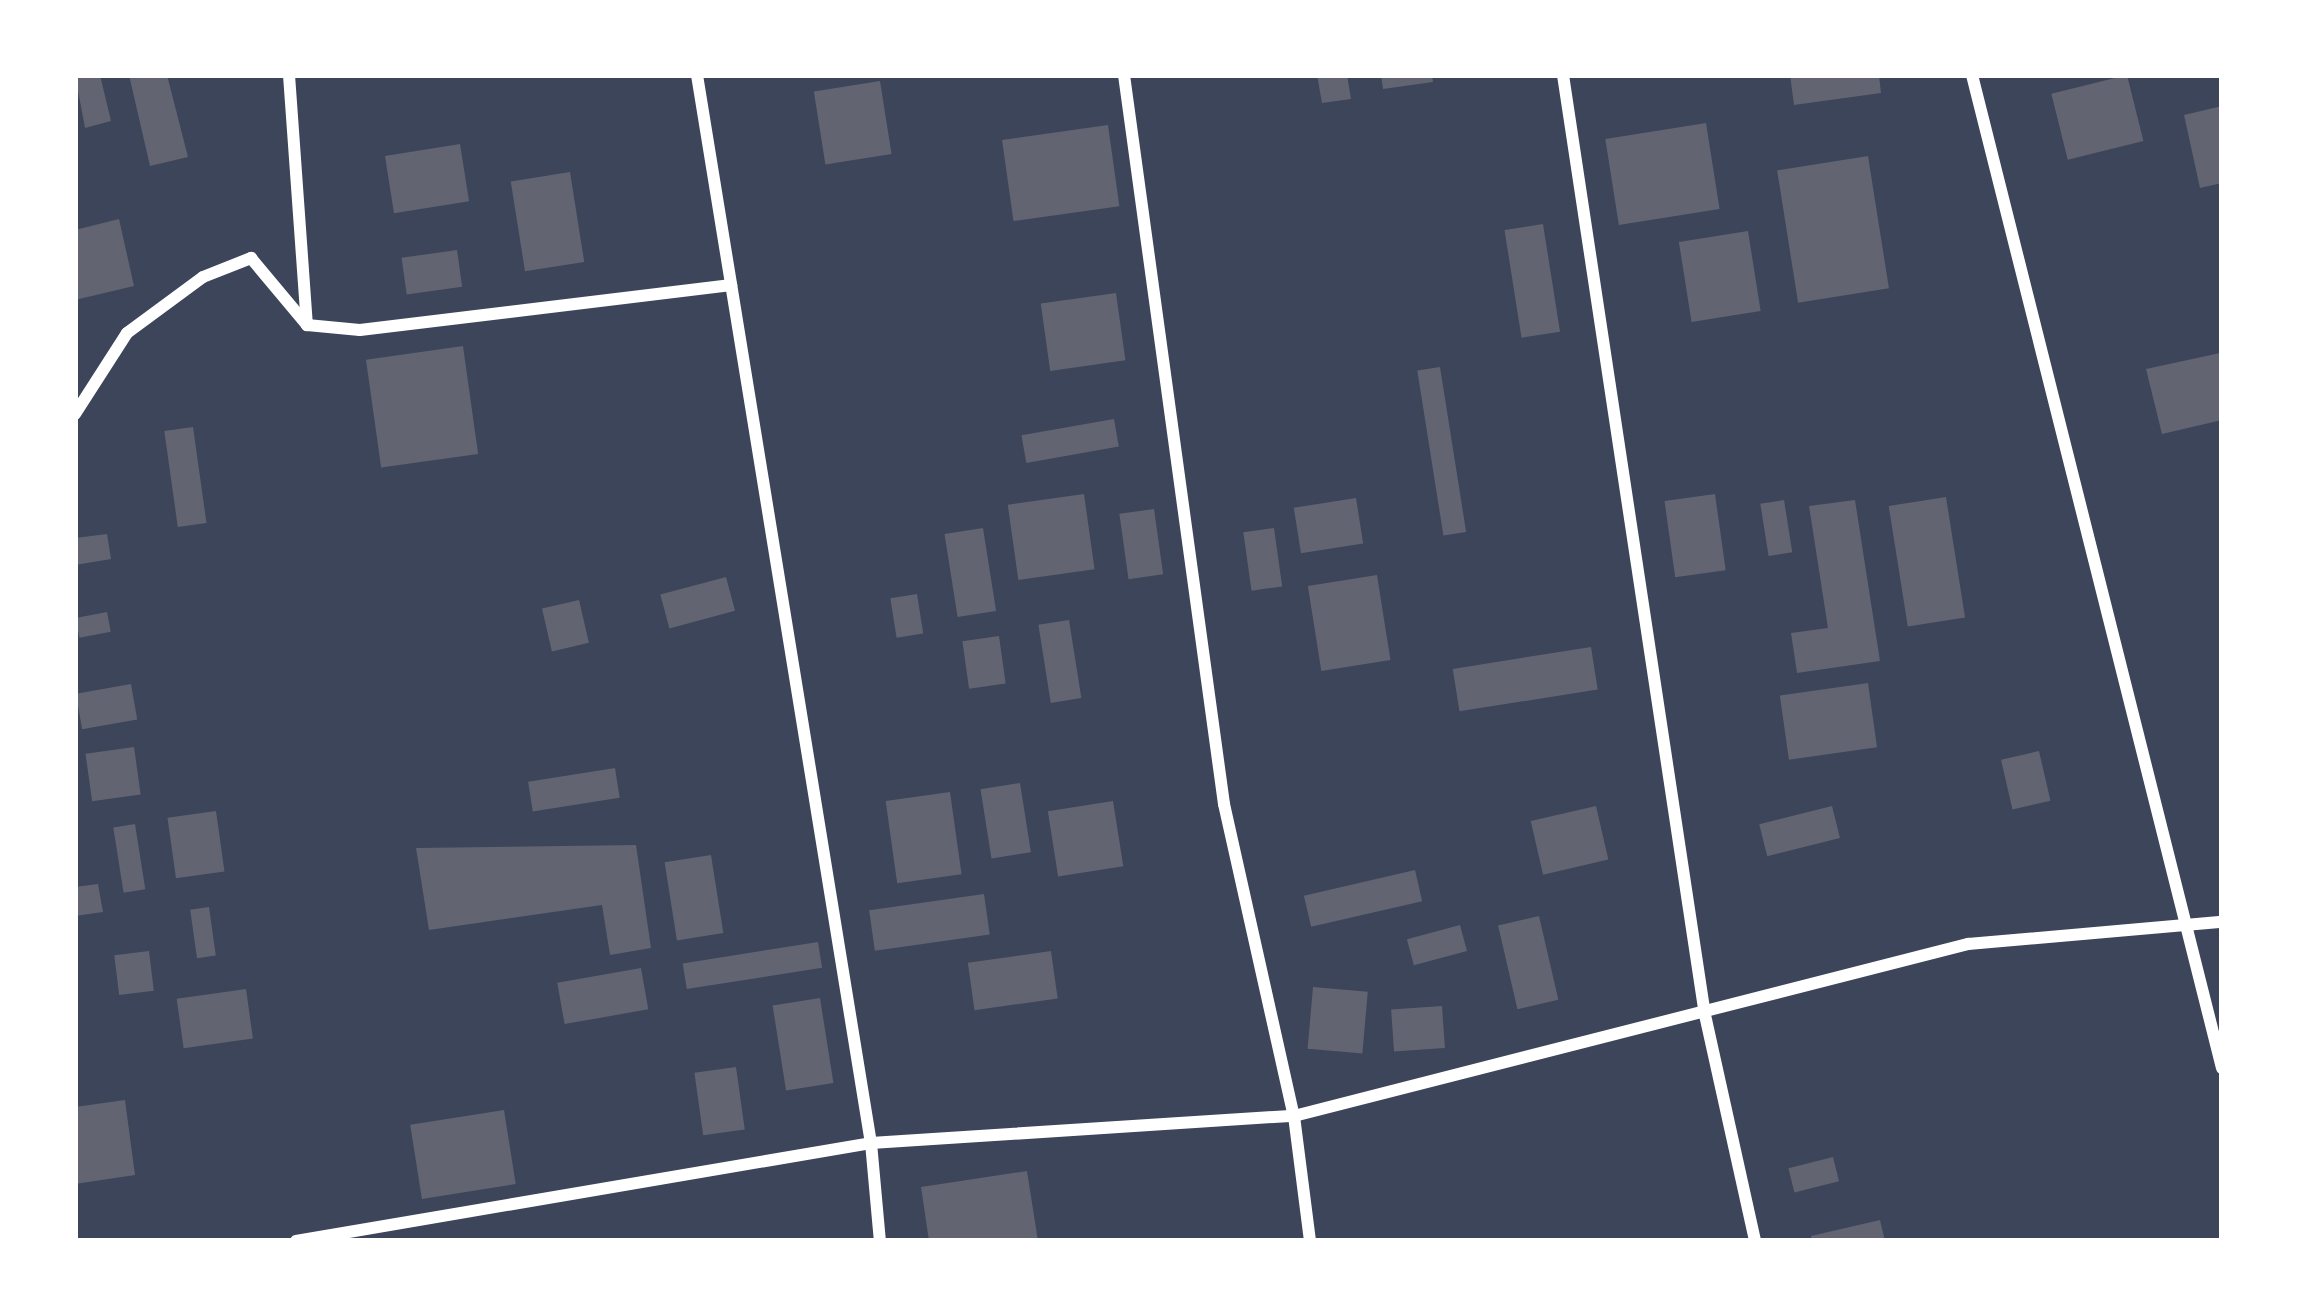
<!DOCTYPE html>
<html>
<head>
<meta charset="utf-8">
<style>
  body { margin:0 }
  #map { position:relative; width:2297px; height:1316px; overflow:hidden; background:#2d3142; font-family:"Archivo Narrow",sans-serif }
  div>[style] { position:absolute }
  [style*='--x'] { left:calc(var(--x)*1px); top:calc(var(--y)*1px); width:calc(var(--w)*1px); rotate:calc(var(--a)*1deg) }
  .green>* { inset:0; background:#3c4559; transform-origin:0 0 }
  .building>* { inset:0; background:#626471; transform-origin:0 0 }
  .minor>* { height:12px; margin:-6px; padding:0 6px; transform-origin:6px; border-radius:6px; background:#fff }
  span { translate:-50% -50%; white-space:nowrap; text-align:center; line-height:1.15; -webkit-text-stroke:9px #fff; paint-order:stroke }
  .frame { position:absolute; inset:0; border:78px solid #fff; pointer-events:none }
</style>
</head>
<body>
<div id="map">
  <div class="green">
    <i style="left:75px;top:75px;width:2147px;height:1166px"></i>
  </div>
  <div class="building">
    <i style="clip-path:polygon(75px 75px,100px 75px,111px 121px,85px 128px)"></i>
    <i style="clip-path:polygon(129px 75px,167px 75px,188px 157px,150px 166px)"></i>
    <i style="clip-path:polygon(1317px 75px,1347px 75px,1351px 99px,1322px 103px)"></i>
    <i style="clip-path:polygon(1381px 75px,1432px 75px,1433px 82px,1383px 89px)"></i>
    <i style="clip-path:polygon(1790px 75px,1879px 75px,1881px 93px,1794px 105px)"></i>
    <i style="left:2127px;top:75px;width:68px;height:78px;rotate:76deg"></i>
    <i style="left:880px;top:81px;width:74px;height:67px;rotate:81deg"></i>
    <i style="clip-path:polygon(2222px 106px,2222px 183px,2200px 188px,2184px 115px)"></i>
    <i style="left:1706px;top:123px;width:87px;height:102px;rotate:81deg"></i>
    <i style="left:1108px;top:125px;width:82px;height:107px;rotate:82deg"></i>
    <i style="left:460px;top:144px;width:58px;height:76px;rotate:81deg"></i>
    <i style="left:1868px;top:156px;width:134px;height:92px;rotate:81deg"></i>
    <i style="left:570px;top:172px;width:91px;height:60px;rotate:81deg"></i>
    <i style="clip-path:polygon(119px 219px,134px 286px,75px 300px,75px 230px)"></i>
    <i style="left:1543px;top:224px;width:109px;height:39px;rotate:81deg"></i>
    <i style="left:1748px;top:231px;width:81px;height:70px;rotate:81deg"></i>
    <i style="left:457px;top:250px;width:37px;height:56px;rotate:82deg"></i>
    <i style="left:1116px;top:293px;width:68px;height:76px;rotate:82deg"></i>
    <i style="left:463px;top:346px;width:109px;height:98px;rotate:82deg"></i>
    <i style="clip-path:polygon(2220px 353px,2222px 420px,2162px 434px,2146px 369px)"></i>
    <i style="left:1440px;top:367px;width:167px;height:23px;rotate:81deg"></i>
    <i style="left:1114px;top:419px;width:28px;height:94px;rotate:80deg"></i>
    <i style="left:193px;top:427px;width:97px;height:29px;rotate:82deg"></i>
    <i style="left:1084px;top:494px;width:76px;height:77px;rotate:82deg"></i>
    <i style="left:1715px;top:494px;width:77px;height:51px;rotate:82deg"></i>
    <i style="left:1946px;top:497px;width:122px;height:58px;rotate:81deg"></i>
    <i style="left:1356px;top:498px;width:46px;height:63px;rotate:81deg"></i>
    <i style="left:1784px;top:500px;width:53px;height:24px;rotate:81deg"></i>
    <i style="clip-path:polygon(1855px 500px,1880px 661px,1797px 673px,1791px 633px,1828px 628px,1809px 506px)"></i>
    <i style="left:1154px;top:509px;width:66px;height:35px;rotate:82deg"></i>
    <i style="left:983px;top:528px;width:84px;height:39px;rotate:81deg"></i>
    <i style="left:1274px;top:528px;width:59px;height:31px;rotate:82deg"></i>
    <i style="clip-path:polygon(107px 534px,111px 559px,75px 565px,75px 538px)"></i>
    <i style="left:1377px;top:575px;width:86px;height:70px;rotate:81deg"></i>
    <i style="left:726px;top:577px;width:35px;height:68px;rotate:75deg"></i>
    <i style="left:917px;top:594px;width:40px;height:27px;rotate:81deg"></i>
    <i style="left:579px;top:600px;width:44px;height:38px;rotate:77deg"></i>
    <i style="left:107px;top:612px;width:20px;height:32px;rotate:79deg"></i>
    <i style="left:1069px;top:620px;width:79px;height:31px;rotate:81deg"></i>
    <i style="left:999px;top:636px;width:48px;height:37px;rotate:82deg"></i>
    <i style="left:1591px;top:647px;width:43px;height:140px;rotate:81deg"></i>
    <i style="left:1868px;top:683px;width:65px;height:89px;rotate:82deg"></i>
    <i style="left:131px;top:684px;width:36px;height:56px;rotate:80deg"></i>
    <i style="left:134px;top:747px;width:48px;height:49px;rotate:82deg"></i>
    <i style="left:2039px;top:751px;width:51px;height:39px;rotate:77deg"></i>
    <i style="left:615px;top:768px;width:30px;height:88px;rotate:81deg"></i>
    <i style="left:1020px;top:783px;width:70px;height:40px;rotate:81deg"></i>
    <i style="left:950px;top:792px;width:83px;height:65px;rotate:82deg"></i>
    <i style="left:1113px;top:801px;width:66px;height:66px;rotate:81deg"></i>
    <i style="left:1596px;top:806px;width:55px;height:67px;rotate:77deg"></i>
    <i style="left:1832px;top:806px;width:33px;height:75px;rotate:76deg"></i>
    <i style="left:216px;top:811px;width:61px;height:49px;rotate:82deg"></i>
    <i style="left:135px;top:824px;width:66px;height:22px;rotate:81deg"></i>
    <i style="clip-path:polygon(636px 845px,651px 948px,610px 955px,602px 905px,429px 930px,416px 848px)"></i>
    <i style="left:711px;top:855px;width:79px;height:47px;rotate:81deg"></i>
    <i style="left:1415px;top:870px;width:32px;height:114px;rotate:77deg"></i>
    <i style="clip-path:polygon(98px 884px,103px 912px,75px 916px,75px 887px)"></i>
    <i style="left:984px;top:894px;width:41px;height:116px;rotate:82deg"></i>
    <i style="left:209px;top:907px;width:49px;height:19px;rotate:82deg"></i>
    <i style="left:1539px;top:916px;width:86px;height:42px;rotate:77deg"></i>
    <i style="left:1460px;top:925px;width:27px;height:55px;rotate:75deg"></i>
    <i style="left:818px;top:942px;width:26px;height:137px;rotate:81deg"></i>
    <i style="left:149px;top:951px;width:40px;height:35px;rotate:83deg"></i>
    <i style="left:1051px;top:951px;width:48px;height:84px;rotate:82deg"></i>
    <i style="left:641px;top:968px;width:42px;height:85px;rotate:80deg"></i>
    <i style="left:1313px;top:987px;width:55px;height:62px;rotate:5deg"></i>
    <i style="left:246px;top:989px;width:50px;height:70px;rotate:82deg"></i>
    <i style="left:820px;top:998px;width:86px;height:48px;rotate:81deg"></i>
    <i style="left:1442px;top:1006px;width:42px;height:51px;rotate:86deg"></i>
    <i style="left:736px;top:1067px;width:63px;height:42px;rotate:82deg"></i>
    <i style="clip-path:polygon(125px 1100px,135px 1175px,75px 1184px,75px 1107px)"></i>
    <i style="left:504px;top:1110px;width:75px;height:95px;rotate:81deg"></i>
    <i style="left:1833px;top:1157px;width:25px;height:46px;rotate:76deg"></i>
    <i style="clip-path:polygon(1027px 1171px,1038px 1241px,929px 1241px,921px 1187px)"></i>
    <i style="clip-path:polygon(1880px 1220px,1885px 1241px,1812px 1241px,1811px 1236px)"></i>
  </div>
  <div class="minor">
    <i style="--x:289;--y:75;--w:251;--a:85.9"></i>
    <i style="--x:697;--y:75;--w:1082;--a:80.75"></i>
    <i style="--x:871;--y:1143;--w:98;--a:84.8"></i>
    <i style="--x:1124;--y:75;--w:736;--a:82.19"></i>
    <i style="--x:1224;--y:804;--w:320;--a:77.4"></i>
    <i style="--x:1294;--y:1116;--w:126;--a:82.7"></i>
    <i style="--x:1563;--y:75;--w:951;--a:81.41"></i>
    <i style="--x:1705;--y:1015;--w:231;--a:77.5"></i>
    <i style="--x:1972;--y:75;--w:1024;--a:75.87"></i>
    <i style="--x:75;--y:414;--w:96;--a:-57.3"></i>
    <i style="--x:127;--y:333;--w:94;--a:-36.4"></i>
    <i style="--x:203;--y:277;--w:52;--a:-21.6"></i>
    <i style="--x:251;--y:258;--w:87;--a:50.1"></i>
    <i style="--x:307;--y:325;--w:53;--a:5.4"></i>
    <i style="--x:360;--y:330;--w:374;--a:-6.9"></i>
    <i style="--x:296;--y:1241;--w:583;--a:-9.67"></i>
    <i style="--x:871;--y:1143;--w:424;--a:-3.7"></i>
    <i style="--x:1294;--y:1116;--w:696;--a:-14.32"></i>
    <i style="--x:1968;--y:944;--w:255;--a:-5"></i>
  </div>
  <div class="frame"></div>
</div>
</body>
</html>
